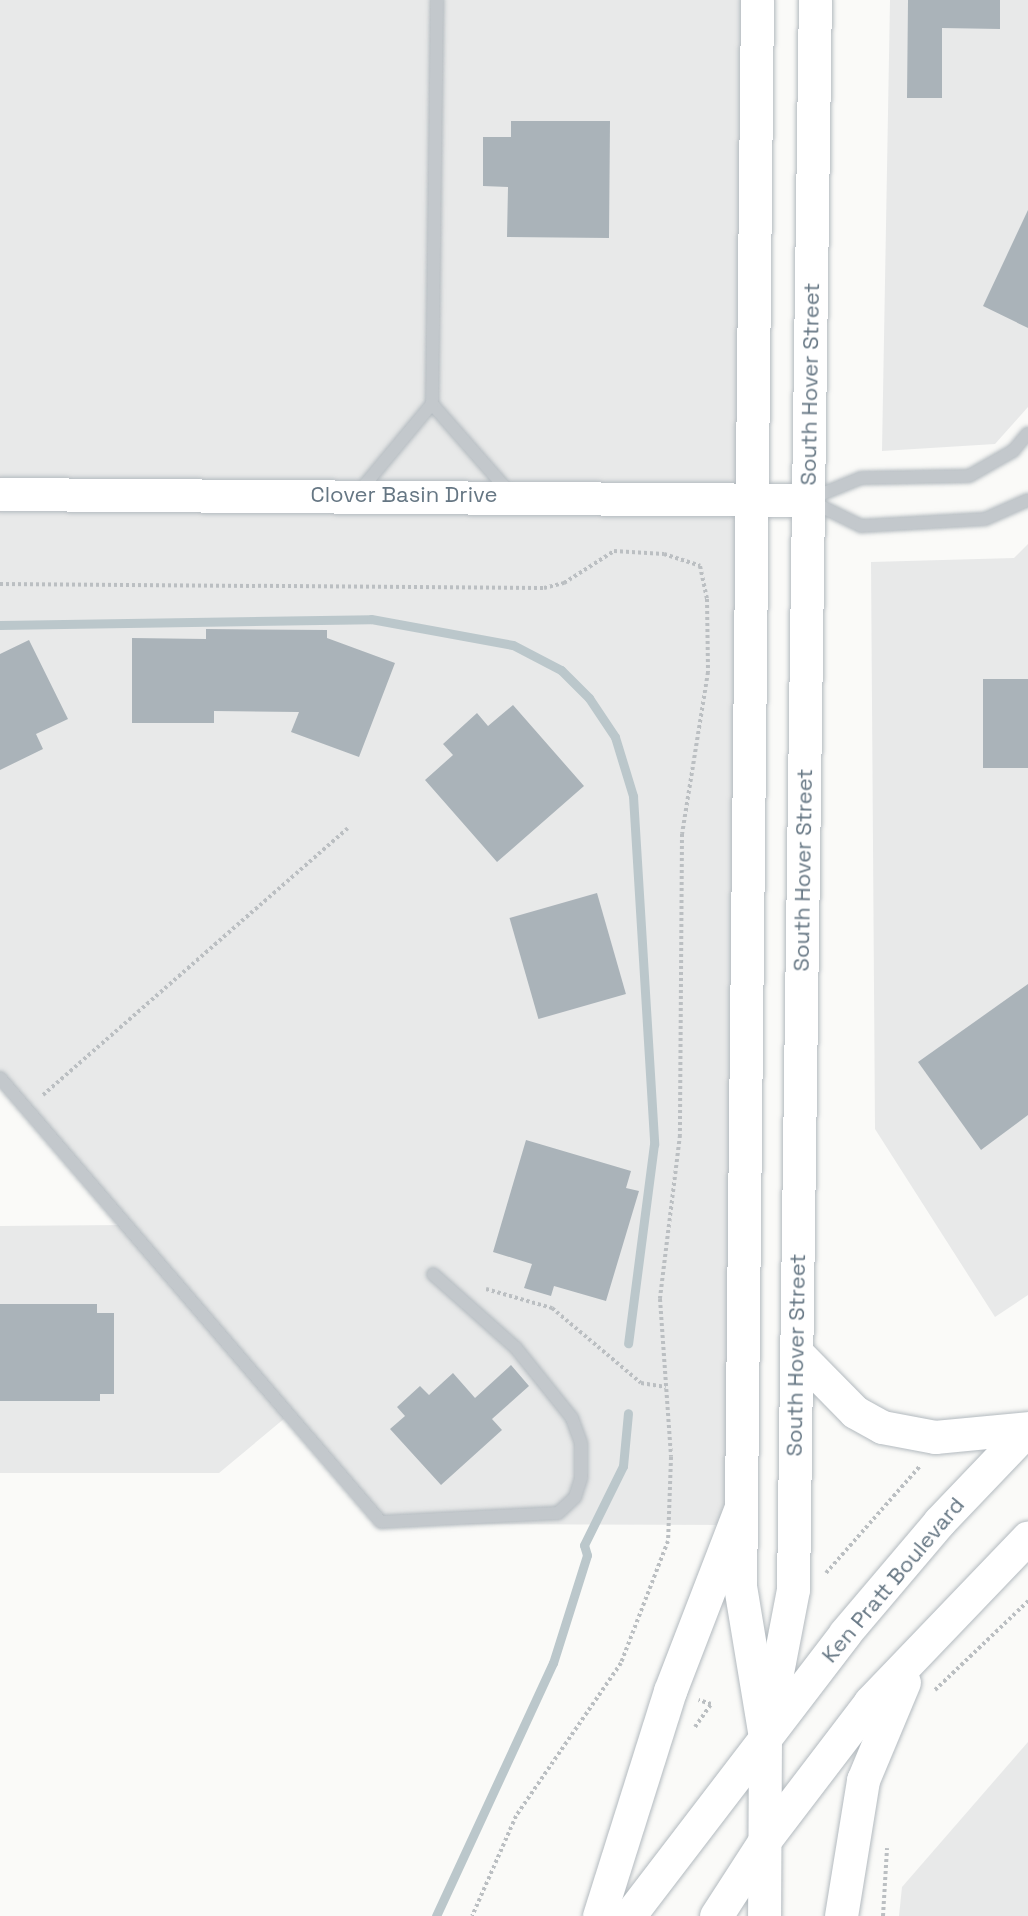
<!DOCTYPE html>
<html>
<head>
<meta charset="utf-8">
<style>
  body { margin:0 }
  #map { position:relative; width:1028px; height:1916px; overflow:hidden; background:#fafaf8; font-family:"Space Grotesk",sans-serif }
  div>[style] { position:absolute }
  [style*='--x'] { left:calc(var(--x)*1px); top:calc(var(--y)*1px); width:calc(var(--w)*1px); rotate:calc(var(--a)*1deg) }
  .built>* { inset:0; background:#e8e9e9; transform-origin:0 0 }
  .stream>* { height:9px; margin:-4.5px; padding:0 4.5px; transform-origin:4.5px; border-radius:4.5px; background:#bbc7cb }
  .building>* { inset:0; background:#aab3b9; transform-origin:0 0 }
  .path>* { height:4px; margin-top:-2px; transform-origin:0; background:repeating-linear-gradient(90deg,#bbbfc2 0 3px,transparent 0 6px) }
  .roads { filter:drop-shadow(0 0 2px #b3babf) drop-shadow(0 0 2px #b3babf) }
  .lane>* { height:12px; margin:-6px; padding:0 6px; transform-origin:6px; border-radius:6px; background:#c3c8cc }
  .secondary>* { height:33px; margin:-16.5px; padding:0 16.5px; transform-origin:16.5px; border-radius:16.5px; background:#fff }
  .highway>* { height:33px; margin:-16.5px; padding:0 16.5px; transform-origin:16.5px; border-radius:16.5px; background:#fff }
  span { translate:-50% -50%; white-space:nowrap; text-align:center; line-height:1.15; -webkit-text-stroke:6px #fff; paint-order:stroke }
  .street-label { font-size:22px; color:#657683 }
</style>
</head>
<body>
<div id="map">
  <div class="built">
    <i style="left:0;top:0;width:757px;height:492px"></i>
    <i style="clip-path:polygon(890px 0,1028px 0,1028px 407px,995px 444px,882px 451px)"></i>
    <i style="clip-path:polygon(0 496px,750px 501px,737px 1525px,380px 1524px,285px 1418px,219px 1473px,0 1473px,0 1226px,121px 1225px,0 1080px)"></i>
    <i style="clip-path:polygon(1028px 544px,1028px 1295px,995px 1317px,875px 1129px,871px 562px,1014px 558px)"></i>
    <i style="clip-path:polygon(1028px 1742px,1028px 1916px,899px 1916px,902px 1887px)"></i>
  </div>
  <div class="stream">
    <i style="--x:0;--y:625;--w:371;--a:-0.9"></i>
    <i style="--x:371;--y:619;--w:144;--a:10.4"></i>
    <i style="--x:513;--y:645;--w:54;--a:27.5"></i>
    <i style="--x:561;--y:670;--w:40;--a:45"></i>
    <i style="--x:589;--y:698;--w:47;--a:56.3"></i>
    <i style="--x:615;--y:737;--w:62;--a:73"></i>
    <i style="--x:633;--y:796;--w:349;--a:86.5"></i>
    <i style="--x:654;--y:1144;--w:201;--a:97.4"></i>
    <i style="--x:436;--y:1916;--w:279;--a:-65.2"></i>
    <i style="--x:553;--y:1663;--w:113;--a:-72.5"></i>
    <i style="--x:587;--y:1555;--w:10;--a:-107"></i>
    <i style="--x:584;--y:1545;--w:88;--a:-63.7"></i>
    <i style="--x:623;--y:1466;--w:53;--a:-84.6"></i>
  </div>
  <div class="building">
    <i style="clip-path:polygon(908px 0,1000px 0,1000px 29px,942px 28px,942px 98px,907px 98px)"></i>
    <i style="clip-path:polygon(511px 121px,610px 121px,609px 238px,507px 237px,508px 187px,483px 186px,483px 137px,511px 137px)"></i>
    <i style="clip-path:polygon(1028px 210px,1028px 328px,983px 306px)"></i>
    <i style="clip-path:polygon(206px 629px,327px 630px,327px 638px,395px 663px,359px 757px,291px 732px,299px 712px,214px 711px,214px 723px,132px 723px,132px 638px,206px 639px)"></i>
    <i style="clip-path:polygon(29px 640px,68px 719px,36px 734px,43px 749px,0 770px,0 654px)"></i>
    <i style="left:983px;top:679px;width:45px;height:89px"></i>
    <i style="clip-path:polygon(513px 705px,584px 786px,497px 862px,425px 780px,453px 755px,443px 744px,477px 713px,488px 726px)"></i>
    <i style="left:597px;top:893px;width:105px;height:91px;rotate:74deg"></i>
    <i style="clip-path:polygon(1028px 984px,1028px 1115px,981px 1150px,918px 1062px)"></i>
    <i style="clip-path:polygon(526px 1140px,631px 1171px,626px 1188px,639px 1191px,606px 1301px,554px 1286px,551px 1296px,524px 1288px,532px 1264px,493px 1252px)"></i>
    <i style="clip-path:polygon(0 1304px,97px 1304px,97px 1313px,114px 1313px,114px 1394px,100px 1394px,100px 1401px,0 1401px)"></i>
    <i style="clip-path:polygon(511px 1365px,529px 1386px,492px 1419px,502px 1430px,441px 1485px,390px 1429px,405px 1416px,397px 1407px,420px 1386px,429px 1395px,453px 1373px,475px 1398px)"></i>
  </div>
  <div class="path">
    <i style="--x:0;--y:584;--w:544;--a:0.42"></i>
    <i style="--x:544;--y:588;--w:21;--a:-14"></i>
    <i style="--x:564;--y:583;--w:59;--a:-32.6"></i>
    <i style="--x:614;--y:551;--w:50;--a:3.4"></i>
    <i style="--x:664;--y:554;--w:38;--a:18"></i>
    <i style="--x:700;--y:566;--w:34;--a:78"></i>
    <i style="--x:707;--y:599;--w:73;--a:89.2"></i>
    <i style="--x:708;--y:672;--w:164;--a:99.1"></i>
    <i style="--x:682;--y:834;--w:301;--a:90.4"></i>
    <i style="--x:680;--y:1135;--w:165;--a:97"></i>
    <i style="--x:660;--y:1299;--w:158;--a:86"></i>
    <i style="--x:671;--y:1457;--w:84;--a:92"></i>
    <i style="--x:668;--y:1541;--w:131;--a:111.1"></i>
    <i style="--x:621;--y:1663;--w:186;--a:124.5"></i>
    <i style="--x:516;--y:1816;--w:109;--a:113.7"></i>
    <i style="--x:43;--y:1095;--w:405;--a:-41.2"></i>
    <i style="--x:486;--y:1289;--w:69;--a:16.1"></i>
    <i style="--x:552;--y:1308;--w:116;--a:40.1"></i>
    <i style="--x:641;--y:1383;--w:25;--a:9"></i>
    <i style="--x:826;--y:1573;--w:142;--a:-48.7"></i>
    <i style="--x:935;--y:1690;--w:129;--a:-43.7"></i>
    <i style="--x:695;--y:1727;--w:28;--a:-55"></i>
    <i style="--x:711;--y:1704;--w:13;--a:-162"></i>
    <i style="--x:883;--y:1916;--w:68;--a:-86.6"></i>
  </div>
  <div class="roads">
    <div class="lane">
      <i style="--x:437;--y:0;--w:404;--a:90.7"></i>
      <i style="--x:432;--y:404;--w:117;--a:48.8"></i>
      <i style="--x:358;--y:493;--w:116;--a:-50.3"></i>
      <i style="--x:812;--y:498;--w:53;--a:-22.2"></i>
      <i style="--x:861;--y:478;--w:108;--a:-1.1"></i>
      <i style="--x:969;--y:476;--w:51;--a:-29.6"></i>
      <i style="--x:1013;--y:451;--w:23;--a:-50"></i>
      <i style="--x:812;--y:502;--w:55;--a:26.1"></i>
      <i style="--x:861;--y:526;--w:124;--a:-3.2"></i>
      <i style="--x:985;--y:519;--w:47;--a:-23.8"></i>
      <i style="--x:0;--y:1078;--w:585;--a:49.37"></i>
      <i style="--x:381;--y:1522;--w:177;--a:-2.9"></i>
      <i style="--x:558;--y:1513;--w:23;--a:-43"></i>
      <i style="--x:575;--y:1497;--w:20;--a:-72"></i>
      <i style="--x:581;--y:1478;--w:35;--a:-90"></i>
      <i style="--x:581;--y:1443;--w:27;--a:-110"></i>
      <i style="--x:572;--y:1418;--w:90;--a:-128.7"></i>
      <i style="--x:516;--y:1348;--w:111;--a:-138.3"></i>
    </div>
    <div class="secondary">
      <i style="--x:757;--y:0;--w:1586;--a:90.61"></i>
      <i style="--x:740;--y:1586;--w:153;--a:80.6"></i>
      <i style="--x:765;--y:1737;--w:179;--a:90.3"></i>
      <i style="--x:0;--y:494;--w:808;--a:0.43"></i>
      <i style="--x:769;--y:1714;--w:127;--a:-79.1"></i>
      <i style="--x:793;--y:1589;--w:1589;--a:-89.21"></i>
    </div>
    <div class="highway">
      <i style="--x:796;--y:1352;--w:84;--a:45.5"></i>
      <i style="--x:855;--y:1412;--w:31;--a:29"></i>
      <i style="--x:882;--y:1427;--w:54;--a:10.7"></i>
      <i style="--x:935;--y:1437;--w:93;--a:-5.5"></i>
      <i style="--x:599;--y:1916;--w:236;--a:-72.5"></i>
      <i style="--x:670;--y:1691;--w:197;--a:-68.9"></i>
      <i style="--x:629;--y:1916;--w:356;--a:-52.6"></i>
      <i style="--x:845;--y:1633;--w:145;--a:-49.7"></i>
      <i style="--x:939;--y:1522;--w:129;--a:-46.3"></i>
      <i style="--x:716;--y:1916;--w:90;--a:-57.2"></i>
      <i style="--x:765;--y:1840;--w:173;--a:-52.7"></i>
      <i style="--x:870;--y:1702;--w:228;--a:-46.2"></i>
      <i style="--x:841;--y:1916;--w:138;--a:-80.8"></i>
      <i style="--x:863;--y:1780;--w:106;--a:-67.3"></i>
    </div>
  </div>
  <div class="street-label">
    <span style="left:810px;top:384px;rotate:-89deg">South Hover Street</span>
    <span style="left:404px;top:495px">Clover Basin Drive</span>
    <span style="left:803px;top:870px;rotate:-89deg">South Hover Street</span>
    <span style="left:796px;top:1355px;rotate:-89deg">South Hover Street</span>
    <span style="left:893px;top:1580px;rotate:-50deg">Ken Pratt Boulevard</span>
  </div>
</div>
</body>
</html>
